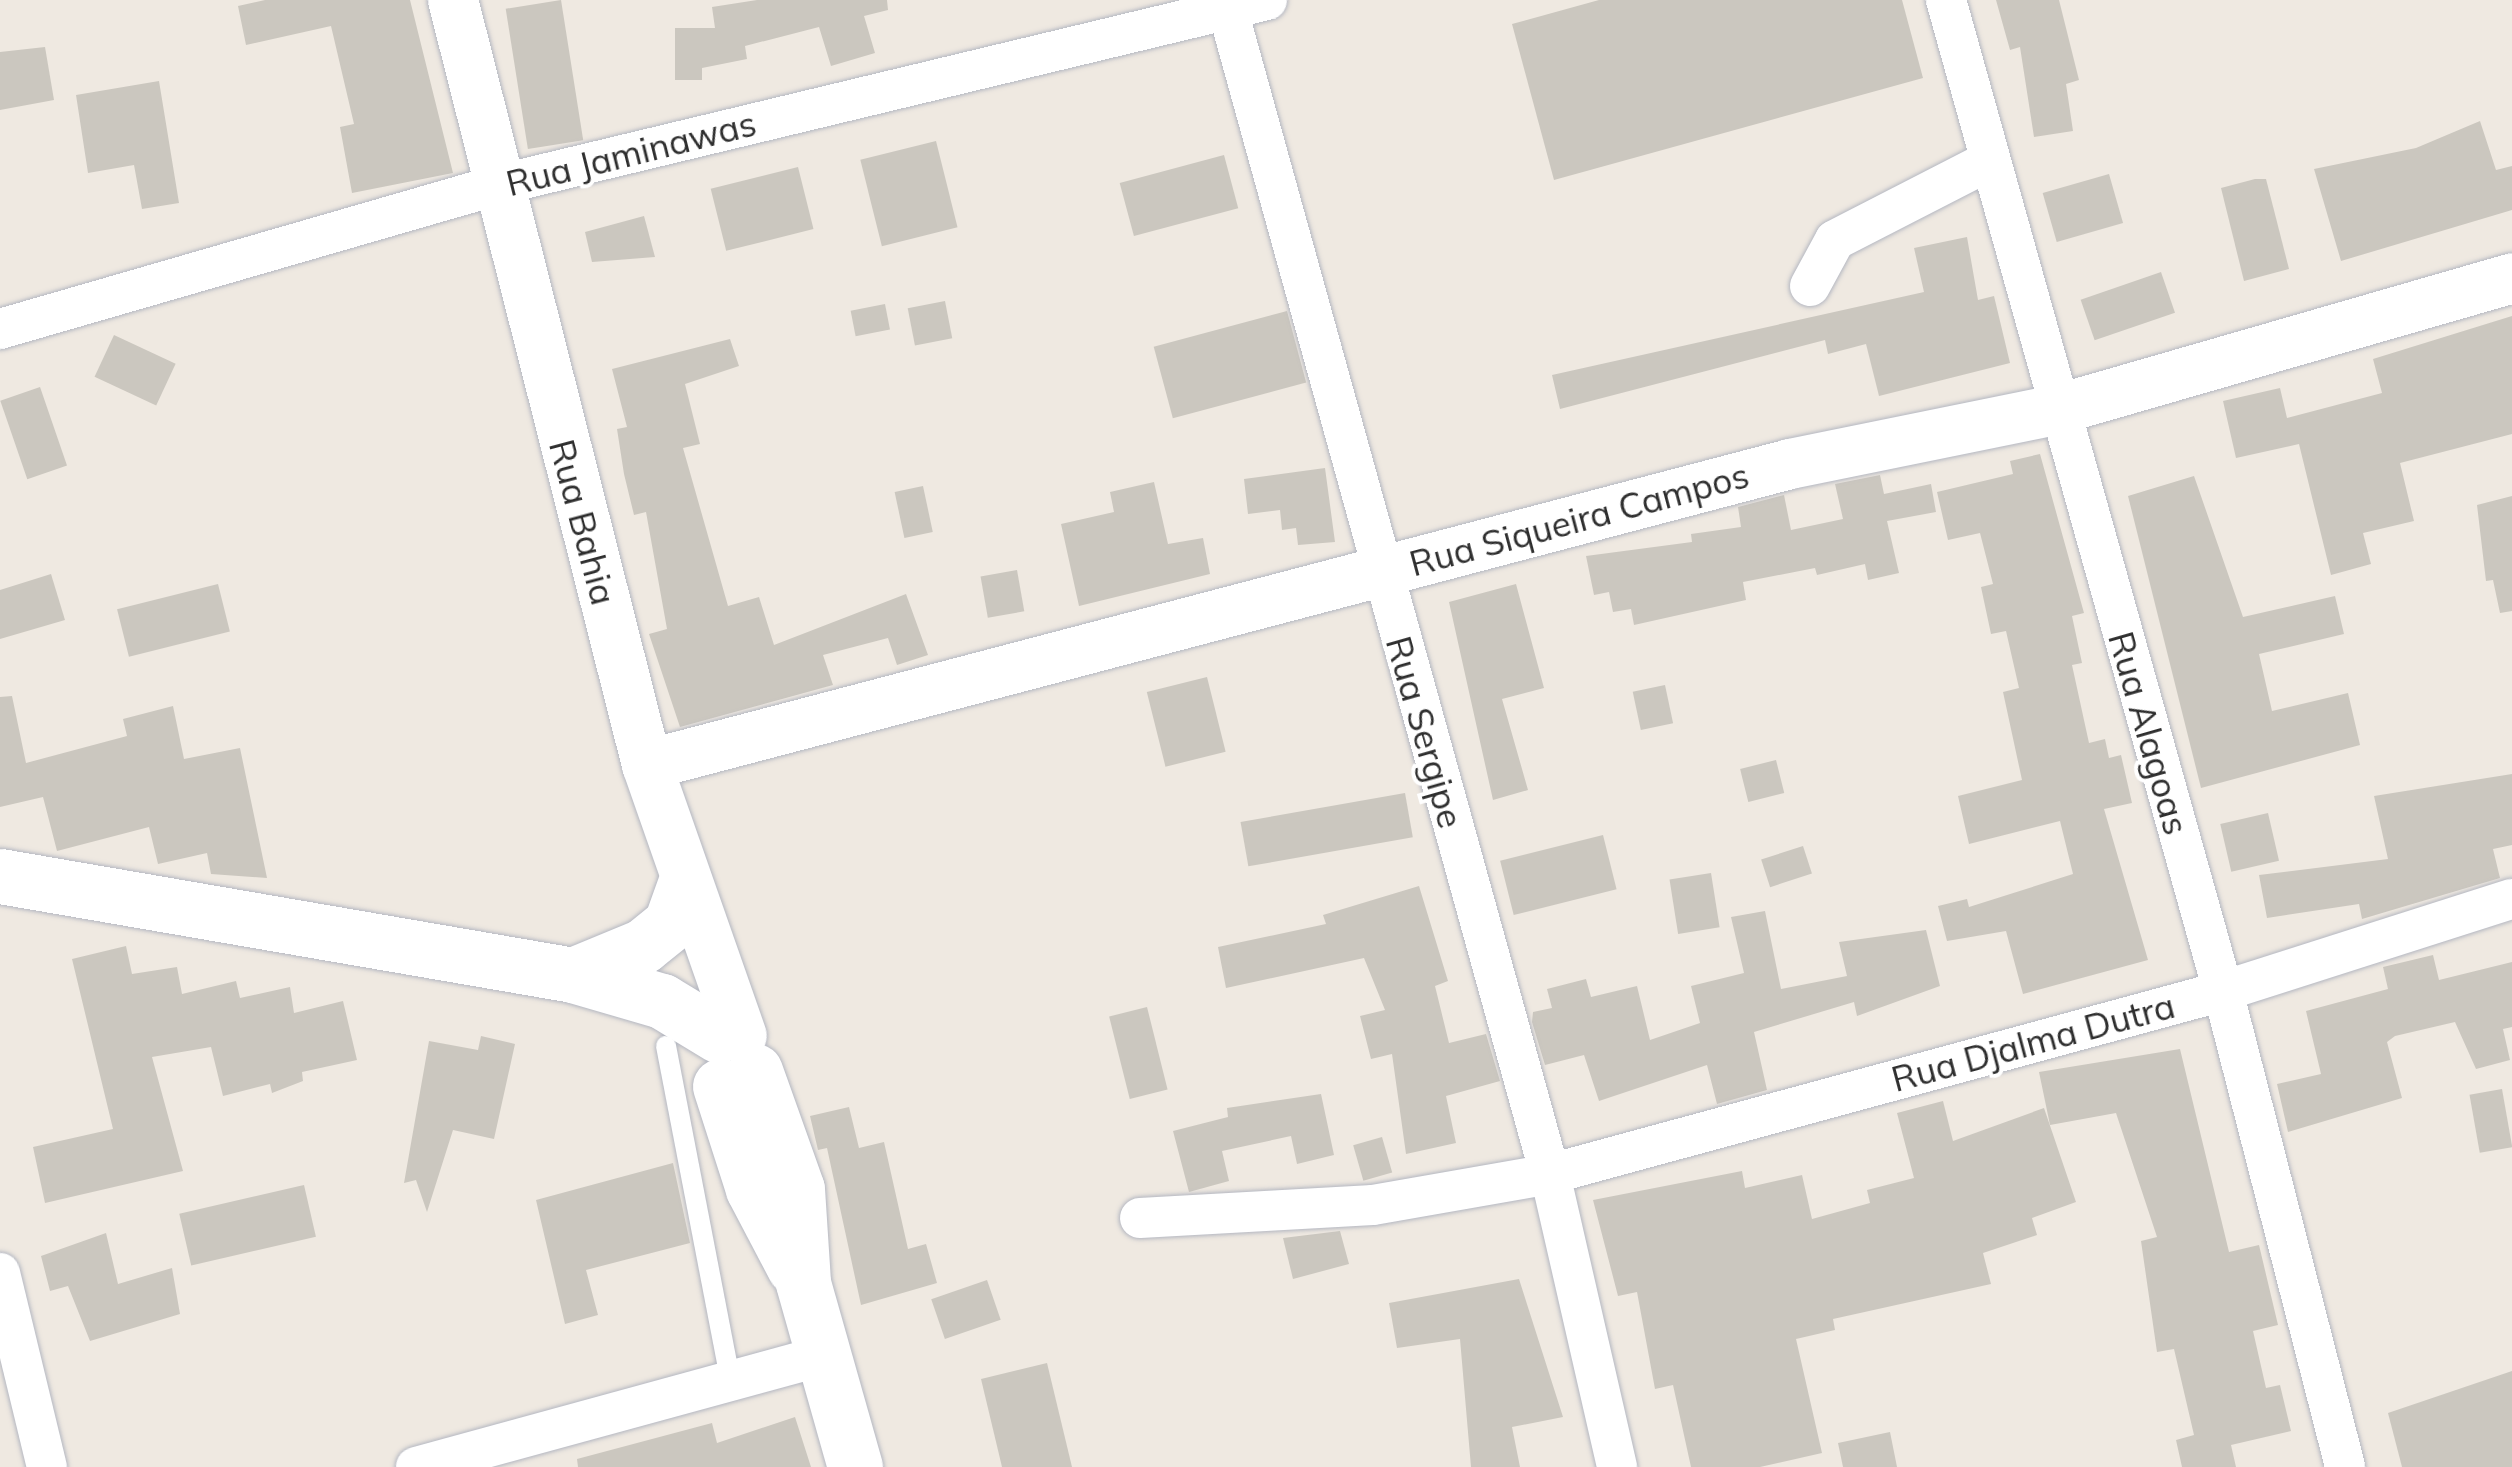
<!DOCTYPE html>
<html>
<head>
<meta charset="utf-8">
<style>
  body { margin:0 }
  #map { position:relative; width:2512px; height:1467px; overflow:hidden; background:#efe9e1; font-family:Mulish,sans-serif }
  div>[style] { position:absolute }
  [style*='--x'] { left:calc(var(--x)*1px); top:calc(var(--y)*1px); width:calc(var(--w)*1px); rotate:calc(var(--a)*1deg) }
  .building>* { inset:0; background:#cbc7bf; transform-origin:0 0 }
  .roads { filter:drop-shadow(0 0 2px #b4b7c1) drop-shadow(0 0 2px #b4b7c1) }
  .service>* { height:20px; margin:-10px; padding:0 10px; transform-origin:10px; border-radius:10px; background:#fff }
  .minor>* { height:40px; margin:-20px; padding:0 20px; transform-origin:20px; border-radius:20px; background:#fff }
  .tertiary>* { height:50px; margin:-25px; padding:0 25px; transform-origin:25px; border-radius:25px; background:#fff }
  .secondary>* { height:55px; margin:-27.5px; padding:0 27.5px; transform-origin:27.5px; border-radius:27.5px; background:#fff }
  span { translate:-50% -50%; white-space:nowrap; text-align:center; line-height:1.15; -webkit-text-stroke:8px #fff; paint-order:stroke }
  .street-label { font-size:35px; color:#2e2e2e }
</style>
</head>
<body>
<div id="map">
  <div class="building">
    <i style="clip-path:polygon(265px 0,410px 0,453px 173px,352px 193px,340px 127px,354px 124px,331px 26px,246px 45px,238px 6px)"></i>
    <i style="left:561px;top:0;width:142px;height:56px;rotate:81deg"></i>
    <i style="clip-path:polygon(757px 0,887px 0,888px 10px,864px 16px,875px 53px,831px 66px,819px 27px,745px 46px,747px 59px,702px 68px,702px 80px,675px 80px,675px 28px,715px 28px,712px 7px)"></i>
    <i style="clip-path:polygon(1599px 0,1902px 0,1923px 78px,1554px 180px,1512px 24px)"></i>
    <i style="clip-path:polygon(1996px 0,2059px 0,2079px 80px,2066px 84px,2073px 131px,2034px 137px,2020px 47px,2010px 50px)"></i>
    <i style="clip-path:polygon(45px 47px,54px 100px,0 110px,0 52px)"></i>
    <i style="clip-path:polygon(159px 81px,179px 203px,142px 209px,134px 165px,88px 173px,76px 95px)"></i>
    <i style="clip-path:polygon(2480px 121px,2496px 170px,2512px 166px,2512px 210px,2341px 261px,2314px 169px,2416px 148px)"></i>
    <i style="left:936px;top:141px;width:89px;height:78px;rotate:76deg"></i>
    <i style="left:1224px;top:155px;width:55px;height:108px;rotate:75deg"></i>
    <i style="left:798px;top:167px;width:64px;height:90px;rotate:76deg"></i>
    <i style="left:2109px;top:174px;width:51px;height:69px;rotate:74deg"></i>
    <i style="clip-path:polygon(2255px 179px,2266px 179px,2289px 269px,2244px 281px,2221px 188px)"></i>
    <i style="clip-path:polygon(644px 216px,655px 257px,592px 262px,585px 232px)"></i>
    <i style="clip-path:polygon(1967px 237px,1978px 300px,1994px 296px,2010px 363px,1879px 396px,1866px 344px,1828px 354px,1825px 340px,1560px 409px,1552px 375px,1924px 292px,1914px 248px)"></i>
    <i style="left:2161px;top:272px;width:43px;height:85px;rotate:71deg"></i>
    <i style="left:945px;top:301px;width:38px;height:38px;rotate:79deg"></i>
    <i style="left:885px;top:304px;width:26px;height:35px;rotate:79deg"></i>
    <i style="left:1287px;top:311px;width:74px;height:138px;rotate:75deg"></i>
    <i style="clip-path:polygon(2512px 316px,2512px 434px,2400px 463px,2414px 521px,2363px 533px,2371px 564px,2331px 575px,2299px 444px,2236px 458px,2223px 401px,2280px 388px,2287px 418px,2382px 393px,2373px 359px)"></i>
    <i style="left:114px;top:335px;width:68px;height:46px;rotate:25deg"></i>
    <i style="clip-path:polygon(730px 339px,739px 366px,685px 384px,700px 444px,683px 448px,728px 606px,759px 597px,774px 645px,906px 594px,928px 655px,897px 665px,888px 638px,823px 655px,833px 685px,680px 727px,649px 634px,667px 629px,646px 512px,634px 515px,624px 474px,617px 429px,627px 427px,612px 369px)"></i>
    <i style="left:40px;top:387px;width:83px;height:42px;rotate:71deg"></i>
    <i style="clip-path:polygon(2040px 454px,2084px 613px,2072px 616px,2082px 663px,2072px 665px,2089px 743px,2105px 739px,2109px 758px,2121px 755px,2132px 803px,2104px 809px,2148px 960px,2023px 994px,2006px 931px,1947px 941px,1938px 906px,1967px 899px,1969px 907px,2073px 874px,2060px 821px,1969px 844px,1958px 796px,2022px 780px,2003px 692px,2019px 688px,2006px 631px,1991px 634px,1981px 587px,1993px 584px,1980px 533px,1948px 540px,1937px 492px,2013px 474px,2010px 461px)"></i>
    <i style="clip-path:polygon(1325px 468px,1335px 542px,1298px 545px,1296px 528px,1282px 530px,1280px 510px,1248px 514px,1244px 479px)"></i>
    <i style="clip-path:polygon(1880px 475px,1884px 494px,1931px 484px,1936px 512px,1887px 521px,1899px 573px,1868px 580px,1865px 564px,1817px 575px,1815px 568px,1743px 582px,1746px 600px,1634px 625px,1631px 609px,1613px 612px,1609px 592px,1594px 595px,1586px 556px,1692px 542px,1691px 534px,1741px 527px,1738px 507px,1784px 495px,1791px 530px,1843px 519px,1835px 484px)"></i>
    <i style="clip-path:polygon(2194px 476px,2243px 617px,2335px 596px,2344px 634px,2259px 654px,2272px 711px,2348px 693px,2360px 745px,2201px 788px,2128px 496px)"></i>
    <i style="clip-path:polygon(1154px 482px,1168px 544px,1203px 538px,1210px 574px,1079px 606px,1061px 524px,1114px 512px,1110px 492px)"></i>
    <i style="left:923px;top:486px;width:47px;height:29px;rotate:78deg"></i>
    <i style="clip-path:polygon(2512px 496px,2512px 611px,2500px 613px,2493px 580px,2486px 581px,2477px 505px)"></i>
    <i style="left:1017px;top:570px;width:42px;height:37px;rotate:80deg"></i>
    <i style="clip-path:polygon(51px 574px,65px 620px,0 639px,0 590px)"></i>
    <i style="left:218px;top:584px;width:49px;height:104px;rotate:76deg"></i>
    <i style="clip-path:polygon(1516px 584px,1544px 688px,1502px 699px,1528px 790px,1493px 800px,1449px 602px)"></i>
    <i style="left:1207px;top:677px;width:77px;height:62px;rotate:76deg"></i>
    <i style="left:1665px;top:685px;width:39px;height:33px;rotate:78deg"></i>
    <i style="clip-path:polygon(12px 696px,26px 763px,127px 736px,123px 719px,173px 706px,184px 759px,240px 748px,267px 878px,211px 874px,207px 853px,158px 864px,149px 827px,57px 851px,43px 797px,0 807px,0 697px)"></i>
    <i style="left:1776px;top:760px;width:34px;height:37px;rotate:76deg"></i>
    <i style="clip-path:polygon(2512px 774px,2512px 845px,2493px 849px,2500px 878px,2362px 919px,2359px 904px,2267px 918px,2259px 875px,2388px 859px,2374px 796px)"></i>
    <i style="left:1405px;top:793px;width:45px;height:167px;rotate:80deg"></i>
    <i style="left:2268px;top:813px;width:49px;height:49px;rotate:77deg"></i>
    <i style="left:1603px;top:835px;width:56px;height:106px;rotate:76deg"></i>
    <i style="left:1803px;top:846px;width:29px;height:44px;rotate:72deg"></i>
    <i style="left:1711px;top:873px;width:55px;height:42px;rotate:81deg"></i>
    <i style="clip-path:polygon(1419px 886px,1448px 981px,1435px 986px,1449px 1043px,1486px 1034px,1500px 1081px,1446px 1096px,1456px 1143px,1406px 1154px,1392px 1054px,1371px 1059px,1360px 1016px,1385px 1010px,1364px 958px,1226px 988px,1218px 947px,1326px 924px,1323px 915px)"></i>
    <i style="clip-path:polygon(1765px 911px,1781px 989px,1847px 976px,1839px 942px,1926px 930px,1940px 986px,1857px 1016px,1854px 1002px,1754px 1032px,1767px 1090px,1717px 1104px,1707px 1065px,1599px 1101px,1584px 1055px,1545px 1065px,1532px 1022px,1533px 1012px,1552px 1008px,1547px 989px,1586px 979px,1591px 997px,1637px 986px,1650px 1040px,1700px 1023px,1691px 986px,1744px 973px,1731px 917px)"></i>
    <i style="clip-path:polygon(126px 946px,132px 974px,177px 967px,182px 994px,236px 981px,240px 998px,290px 987px,294px 1013px,343px 1001px,357px 1060px,302px 1072px,303px 1081px,272px 1093px,270px 1084px,223px 1096px,211px 1047px,152px 1057px,183px 1171px,45px 1203px,33px 1147px,113px 1129px,72px 959px)"></i>
    <i style="clip-path:polygon(2433px 955px,2439px 980px,2512px 962px,2512px 1027px,2503px 1029px,2510px 1060px,2476px 1069px,2455px 1022px,2395px 1036px,2387px 1042px,2402px 1098px,2288px 1132px,2277px 1084px,2321px 1074px,2306px 1011px,2388px 989px,2383px 967px)"></i>
    <i style="left:1147px;top:1007px;width:85px;height:39px;rotate:76deg"></i>
    <i style="clip-path:polygon(481px 1036px,515px 1044px,494px 1139px,453px 1130px,427px 1212px,416px 1180px,404px 1183px,429px 1041px,478px 1050px)"></i>
    <i style="clip-path:polygon(2180px 1049px,2229px 1252px,2259px 1245px,2278px 1325px,2253px 1331px,2266px 1388px,2280px 1385px,2291px 1431px,2231px 1445px,2236px 1467px,2182px 1467px,2176px 1440px,2194px 1435px,2174px 1349px,2157px 1352px,2141px 1241px,2157px 1237px,2116px 1113px,2050px 1125px,2039px 1072px)"></i>
    <i style="left:2502px;top:1089px;width:59px;height:33px;rotate:80deg"></i>
    <i style="clip-path:polygon(1321px 1094px,1334px 1155px,1297px 1164px,1291px 1136px,1222px 1151px,1229px 1181px,1189px 1192px,1173px 1131px,1228px 1117px,1227px 1108px)"></i>
    <i style="clip-path:polygon(1943px 1101px,1953px 1141px,2044px 1108px,2076px 1202px,2032px 1218px,2037px 1235px,1983px 1253px,1991px 1284px,1833px 1319px,1835px 1330px,1796px 1339px,1822px 1453px,1760px 1467px,1691px 1467px,1673px 1385px,1655px 1389px,1637px 1292px,1618px 1296px,1593px 1200px,1742px 1171px,1745px 1188px,1802px 1175px,1812px 1219px,1870px 1203px,1867px 1190px,1914px 1178px,1897px 1113px)"></i>
    <i style="clip-path:polygon(849px 1107px,859px 1148px,884px 1142px,908px 1249px,926px 1244px,937px 1283px,861px 1305px,827px 1148px,818px 1150px,810px 1116px)"></i>
    <i style="left:1382px;top:1137px;width:37px;height:30px;rotate:74deg"></i>
    <i style="clip-path:polygon(673px 1163px,690px 1243px,586px 1270px,598px 1315px,565px 1324px,536px 1200px)"></i>
    <i style="left:304px;top:1185px;width:53px;height:128px;rotate:77deg"></i>
    <i style="clip-path:polygon(1340px 1231px,1349px 1264px,1293px 1279px,1283px 1238px)"></i>
    <i style="clip-path:polygon(106px 1233px,118px 1284px,172px 1268px,180px 1314px,90px 1341px,68px 1286px,50px 1291px,41px 1256px)"></i>
    <i style="clip-path:polygon(1519px 1279px,1563px 1417px,1512px 1427px,1520px 1467px,1471px 1467px,1460px 1339px,1397px 1348px,1389px 1303px)"></i>
    <i style="left:987px;top:1280px;width:42px;height:59px;rotate:71deg"></i>
    <i style="clip-path:polygon(1047px 1363px,1072px 1467px,1002px 1467px,981px 1379px)"></i>
    <i style="clip-path:polygon(2512px 1371px,2512px 1467px,2402px 1467px,2388px 1413px)"></i>
    <i style="clip-path:polygon(795px 1417px,811px 1467px,578px 1467px,577px 1459px,712px 1423px,717px 1443px)"></i>
    <i style="clip-path:polygon(1890px 1432px,1897px 1467px,1843px 1467px,1838px 1443px)"></i>
  </div>
  <div class="roads">
    <div class="service">
      <i style="--x:666;--y:1046;--w:338;--a:79.1"></i>
    </div>
    <div class="minor">
      <i style="--x:1225;--y:0;--w:1218;--a:74.53"></i>
      <i style="--x:1550;--y:1174;--w:301;--a:77.1"></i>
      <i style="--x:1946;--y:0;--w:1029;--a:74.38"></i>
      <i style="--x:2223;--y:991;--w:491;--a:75.6"></i>
      <i style="--x:1810;--y:286;--w:52;--a:-61.5"></i>
      <i style="--x:1835;--y:240;--w:173;--a:-27.2"></i>
      <i style="--x:0;--y:329;--w:514;--a:-16.14"></i>
      <i style="--x:494;--y:186;--w:795;--a:-13.53"></i>
      <i style="--x:1140;--y:1218;--w:233;--a:-3.2"></i>
      <i style="--x:1373;--y:1205;--w:180;--a:-9.9"></i>
      <i style="--x:1550;--y:1174;--w:697;--a:-15.21"></i>
      <i style="--x:2223;--y:991;--w:303;--a:-17.7"></i>
      <i style="--x:0;--y:1273;--w:200;--a:76.4"></i>
      <i style="--x:416;--y:1467;--w:421;--a:-15.3"></i>
    </div>
    <div class="tertiary">
      <i style="--x:453;--y:0;--w:789;--a:75.77"></i>
      <i style="--x:647;--y:765;--w:287;--a:70.7"></i>
      <i style="--x:647;--y:765;--w:1182;--a:-14.75"></i>
      <i style="--x:1790;--y:464;--w:271;--a:-11.5"></i>
      <i style="--x:2056;--y:410;--w:475;--a:-16.1"></i>
    </div>
    <div class="secondary">
      <i style="--x:0;--y:876;--w:581;--a:9.8"></i>
      <i style="--x:573;--y:975;--w:93;--a:16.3"></i>
      <i style="--x:662;--y:1001;--w:66;--a:31.3"></i>
      <i style="--x:573;--y:975;--w:76;--a:-22.5"></i>
      <i style="--x:643;--y:946;--w:36;--a:-39"></i>
      <i style="--x:671;--y:923;--w:41;--a:-70.3"></i>
      <i style="--x:755;--y:1071;--w:125;--a:70.4"></i>
      <i style="--x:797;--y:1189;--w:94;--a:86.3"></i>
      <i style="--x:803;--y:1283;--w:191;--a:74.2"></i>
      <i style="--x:720;--y:1086;--w:108;--a:72.2"></i>
      <i style="--x:753;--y:1189;--w:88;--a:62.3"></i>
    </div>
  </div>
  <div class="street-label">
    <span style="left:631px;top:153px;rotate:-14deg">Rua Jaminawas</span>
    <span style="left:1579px;top:519px;rotate:-15deg">Rua Siqueira Campos</span>
    <span style="left:583px;top:522px;rotate:75deg">Rua Bahia</span>
    <span style="left:1425px;top:732px;rotate:74deg">Rua Sergipe</span>
    <span style="left:2149px;top:733px;rotate:74deg">Rua Alagoas</span>
    <span style="left:2033px;top:1042px;rotate:-15deg">Rua Djalma Dutra</span>
  </div>
</div>
</body>
</html>
